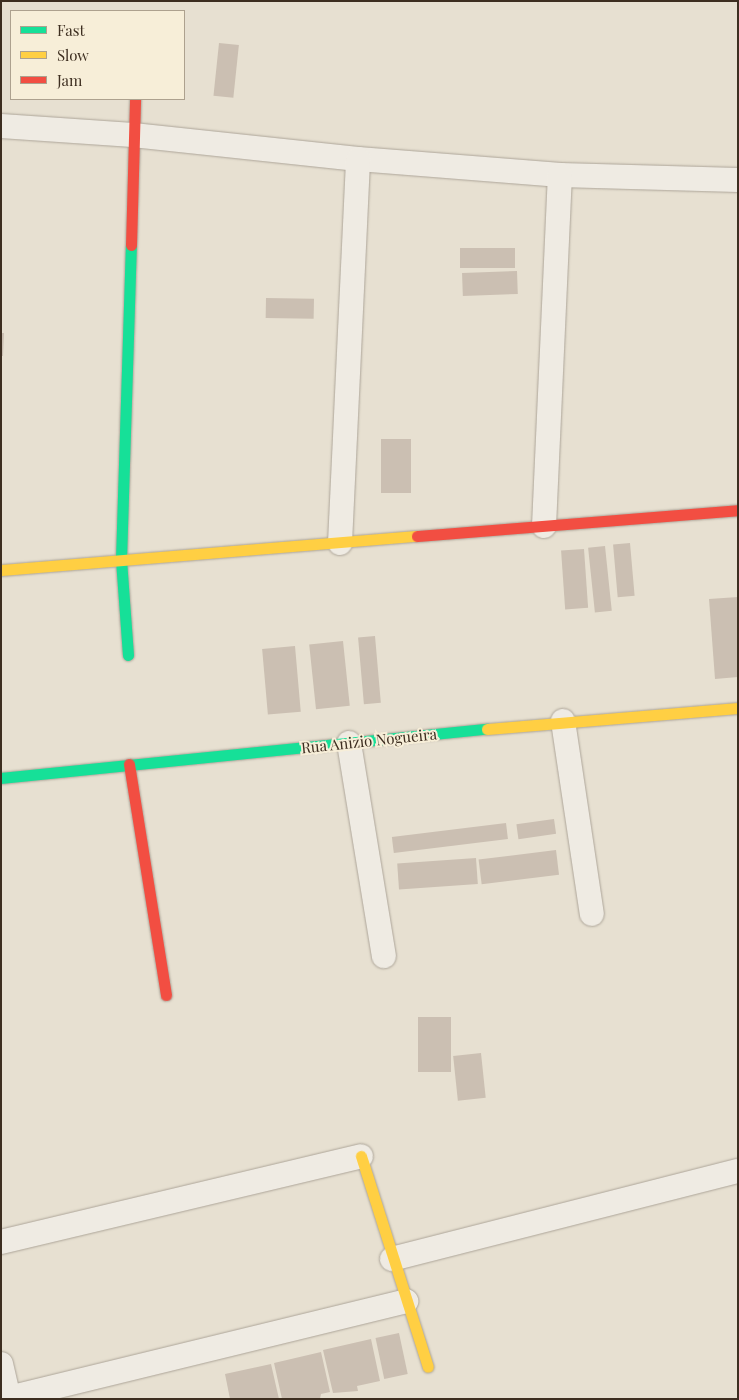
<!DOCTYPE html>
<html>
<head>
<meta charset="utf-8">
<style>
  body { margin:0 }
  #map { position:relative; width:739px; height:1400px; overflow:hidden; background:#e7e0d1; font-family:"Playfair Display",serif }
  div>[style] { position:absolute }
  [style*='--x'] { left:calc(var(--x)*1px); top:calc(var(--y)*1px); width:calc(var(--w)*1px); rotate:calc(var(--a)*1deg) }
  .building>* { inset:0; background:#cbbfb2; transform-origin:0 0 }
  .roads { filter:drop-shadow(0 0 1px #ada599) drop-shadow(0 0 1px #ada599) }
  .street>* { height:24px; margin:-12px; padding:0 12px; transform-origin:12px; border-radius:12px; background:#efebe3 }
  .fast>* { height:11px; margin:-5.5px; padding:0 5.5px; transform-origin:5.5px; border-radius:5.5px; background:#16e098 }
  .slow>* { height:11px; margin:-5.5px; padding:0 5.5px; transform-origin:5.5px; border-radius:5.5px; background:#ffcf43 }
  .jam>* { height:11px; margin:-5.5px; padding:0 5.5px; transform-origin:5.5px; border-radius:5.5px; background:#f24e42 }
  span { translate:-50% -50%; white-space:nowrap; text-align:center; line-height:1.15; -webkit-text-stroke:4px #f7eed8; paint-order:stroke }
  .street-label { font-size:15px; color:#3d2e20 }
  .frame { position:absolute; inset:0; border:2px solid #3d2e20; pointer-events:none }
  .legend { position:absolute; left:10px; top:10px; width:175px; height:90px; box-sizing:border-box; background:#f7eed8; border:1px solid #ada18e; margin:0; padding:6px 9px; list-style:none; font-size:15px; color:#3d2e20 }
  .legend li { display:flex; align-items:center; gap:10px; height:25px }
  .legend b { width:25px; border:1px solid #ada18e }
</style>
</head>
<body>
<div id="map">
  <div class="building">
    <i style="left:219px;top:43px;width:20px;height:53px;rotate:6deg"></i>
    <i style="left:460px;top:248px;width:55px;height:20px"></i>
    <i style="left:517px;top:271px;width:23px;height:55px;rotate:88deg"></i>
    <i style="left:266px;top:298px;width:48px;height:20px;rotate:1deg"></i>
    <i style="clip-path:polygon(1px 333px,4px 333px,3px 356px,1px 356px)"></i>
    <i style="left:381px;top:439px;width:30px;height:54px"></i>
    <i style="left:630px;top:543px;width:53px;height:17px;rotate:85deg"></i>
    <i style="left:605px;top:546px;width:65px;height:17px;rotate:84deg"></i>
    <i style="left:584px;top:549px;width:59px;height:23px;rotate:86deg"></i>
    <i style="clip-path:polygon(738px 597px,738px 677px,715px 679px,709px 599px)"></i>
    <i style="left:375px;top:636px;width:67px;height:17px;rotate:85deg"></i>
    <i style="left:343px;top:641px;width:65px;height:34px;rotate:84deg"></i>
    <i style="left:295px;top:646px;width:66px;height:33px;rotate:85deg"></i>
    <i style="left:554px;top:819px;width:15px;height:38px;rotate:82deg"></i>
    <i style="left:506px;top:823px;width:16px;height:115px;rotate:83deg"></i>
    <i style="left:556px;top:850px;width:25px;height:78px;rotate:83deg"></i>
    <i style="left:476px;top:858px;width:26px;height:79px;rotate:86deg"></i>
    <i style="left:418px;top:1017px;width:33px;height:55px"></i>
    <i style="left:481px;top:1053px;width:45px;height:28px;rotate:84deg"></i>
    <i style="left:399px;top:1333px;width:42px;height:24px;rotate:78deg"></i>
    <i style="clip-path:polygon(371px 1339px,380px 1381px,357px 1386px,358px 1391px,333px 1393px,323px 1350px)"></i>
    <i style="clip-path:polygon(321px 1352px,330px 1392px,321px 1394px,320px 1399px,282px 1399px,274px 1363px)"></i>
    <i style="clip-path:polygon(271px 1364px,279px 1399px,230px 1399px,225px 1374px)"></i>
  </div>
  <div class="roads">
    <div class="street">
      <i style="--x:1;--y:126;--w:132;--a:3.9"></i>
      <i style="--x:133;--y:135;--w:226;--a:6.1"></i>
      <i style="--x:358;--y:159;--w:203;--a:4.5"></i>
      <i style="--x:560;--y:175;--w:178;--a:1.6"></i>
      <i style="--x:544;--y:526;--w:351;--a:-87.4"></i>
      <i style="--x:340;--y:543;--w:384;--a:-87.3"></i>
      <i style="--x:563;--y:721;--w:195;--a:81.5"></i>
      <i style="--x:349;--y:743;--w:216;--a:80.7"></i>
      <i style="--x:1;--y:1242;--w:370;--a:-13.4"></i>
      <i style="--x:392;--y:1259;--w:357;--a:-14.3"></i>
      <i style="--x:1;--y:1364;--w:35;--a:77"></i>
      <i style="--x:9;--y:1398;--w:409;--a:-13.7"></i>
    </div>
    <div class="fast">
      <i style="--x:128;--y:655;--w:95;--a:-94.2"></i>
      <i style="--x:121;--y:560;--w:315;--a:-88.2"></i>
      <i style="--x:1;--y:778;--w:488;--a:-5.8"></i>
    </div>
    <div class="slow">
      <i style="--x:1;--y:570;--w:417;--a:-4.7"></i>
      <i style="--x:487;--y:729;--w:252;--a:-4.8"></i>
      <i style="--x:361;--y:1156;--w:221;--a:72.4"></i>
    </div>
    <div class="jam">
      <i style="--x:131;--y:245;--w:146;--a:-88.4"></i>
      <i style="--x:417;--y:536;--w:322;--a:-4.6"></i>
      <i style="--x:129;--y:764;--w:234;--a:80.9"></i>
    </div>
  </div>
  <div class="street-label">
    <span style="left:369px;top:741px;rotate:-6deg">Rua Anizio Nogueira</span>
  </div>
  <div class="frame"></div>
  <ul class="legend">
  <li><b style="height:6px;background:#16e098"></b>Fast</li>
  <li><b style="height:6px;background:#ffcf43"></b>Slow</li>
  <li><b style="height:6px;background:#f24e42"></b>Jam</li>
  </ul>
</div>
</body>
</html>
